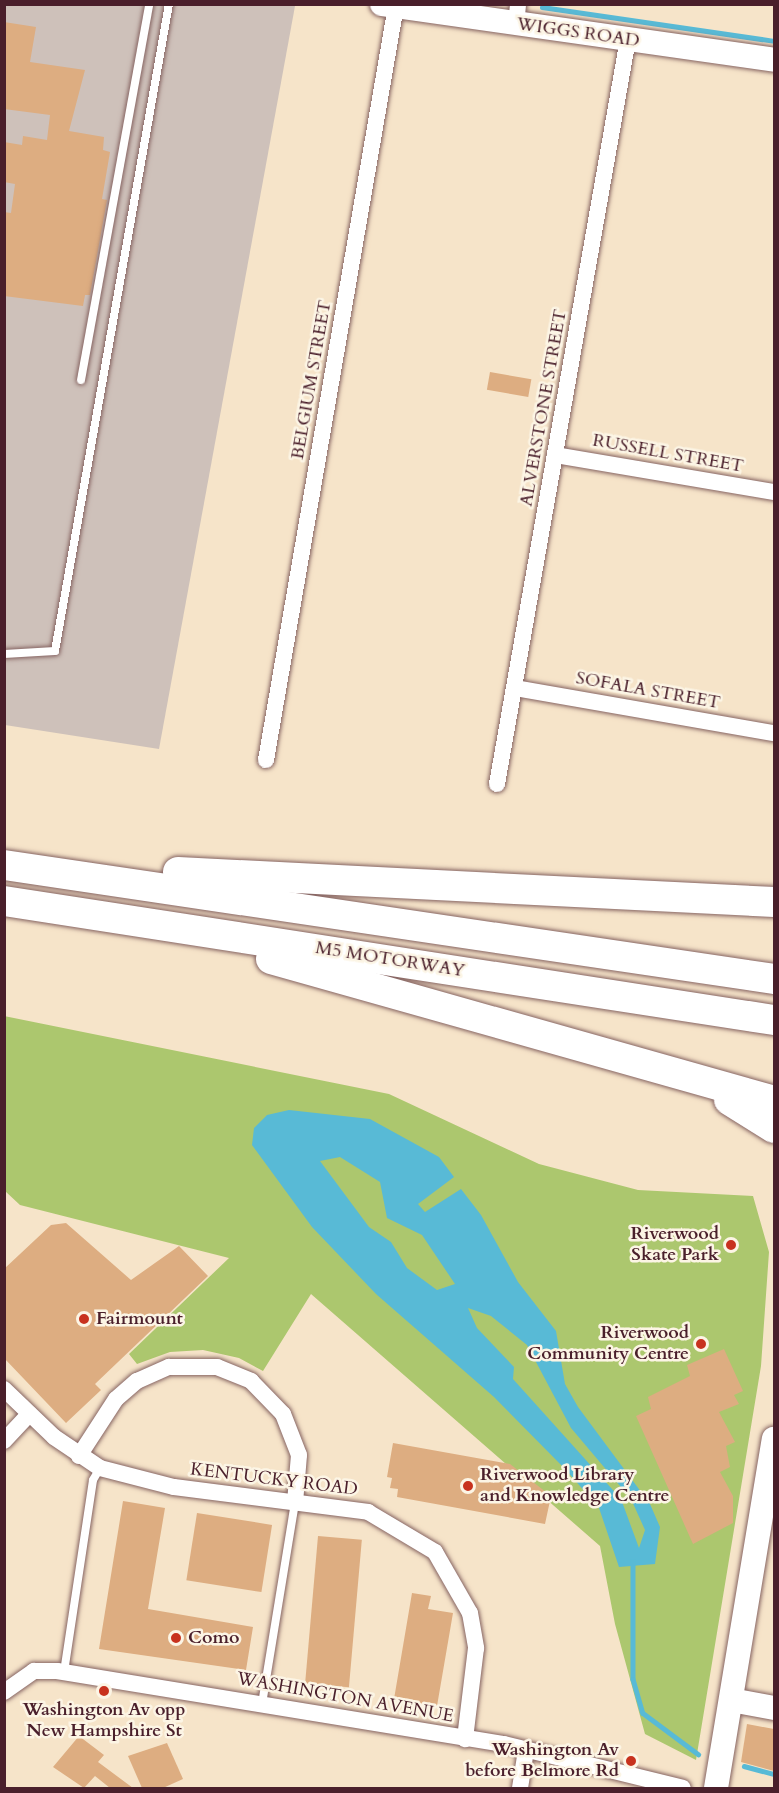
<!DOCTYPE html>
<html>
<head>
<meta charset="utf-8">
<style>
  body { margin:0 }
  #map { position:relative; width:779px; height:1793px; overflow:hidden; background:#f6e4c9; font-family:Cardo,serif }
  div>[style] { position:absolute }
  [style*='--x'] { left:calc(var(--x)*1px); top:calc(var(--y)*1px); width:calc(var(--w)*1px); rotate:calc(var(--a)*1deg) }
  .industrial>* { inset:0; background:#cec1ba }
  .green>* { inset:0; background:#acc76e }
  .water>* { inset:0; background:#58bad6 }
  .stream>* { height:4.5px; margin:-2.25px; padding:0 2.25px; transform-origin:2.25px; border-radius:2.25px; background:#58bad6 }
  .building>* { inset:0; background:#ddad81; transform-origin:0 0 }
  .roads { filter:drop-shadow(0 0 2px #866462) drop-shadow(0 0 2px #866462) }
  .lane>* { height:8px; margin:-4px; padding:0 4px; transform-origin:4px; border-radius:4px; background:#fff }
  .street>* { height:16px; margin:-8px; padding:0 8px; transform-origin:8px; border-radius:8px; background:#fff }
  .secondary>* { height:24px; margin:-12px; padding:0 12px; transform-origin:12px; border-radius:12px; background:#fff }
  .highway>* { height:30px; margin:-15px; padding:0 15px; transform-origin:15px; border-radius:15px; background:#fff }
  .dots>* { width:16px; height:16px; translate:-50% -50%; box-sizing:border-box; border:3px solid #fcf5e5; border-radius:50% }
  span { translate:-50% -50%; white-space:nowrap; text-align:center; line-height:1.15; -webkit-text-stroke:5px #fcf5e5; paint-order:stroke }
  .street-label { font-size:18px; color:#4a1f2b }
  .poi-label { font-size:18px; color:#4a1f2b; font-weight:700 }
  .right { translate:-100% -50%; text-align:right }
  .left { translate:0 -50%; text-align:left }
  .frame { position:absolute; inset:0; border:6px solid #4a1f2b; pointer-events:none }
</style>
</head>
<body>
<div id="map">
  <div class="industrial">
    <i style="clip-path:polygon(4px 5px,295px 6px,159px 749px,5px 725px)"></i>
  </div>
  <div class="green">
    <i style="clip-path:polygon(4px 1016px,389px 1094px,539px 1164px,638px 1190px,753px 1196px,769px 1252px,761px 1366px,696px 1760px,645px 1734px,615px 1624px,600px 1546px,311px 1294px,263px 1371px,239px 1358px,203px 1350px,170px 1352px,137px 1364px,129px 1354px,229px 1258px,20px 1205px,5px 1191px)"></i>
  </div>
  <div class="water">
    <i style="clip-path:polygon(evenodd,289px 1110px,370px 1119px,439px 1157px,454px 1177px,418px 1204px,425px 1212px,461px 1189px,481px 1215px,518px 1282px,556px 1331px,565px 1384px,578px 1407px,650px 1504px,660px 1527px,655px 1564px,619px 1567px,599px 1508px,566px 1470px,494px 1397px,376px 1294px,312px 1227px,252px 1145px,254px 1128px,267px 1115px,289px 1110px,340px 1157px,380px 1182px,387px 1218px,422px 1235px,455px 1284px,437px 1290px,407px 1268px,391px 1242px,369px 1227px,320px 1161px,340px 1157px,289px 1110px,468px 1308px,491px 1316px,527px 1345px,571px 1428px,631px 1499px,645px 1530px,639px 1548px,621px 1499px,513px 1379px,514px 1367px,477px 1328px,468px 1308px)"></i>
  </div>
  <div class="stream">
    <i style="--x:542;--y:7;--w:234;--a:8.3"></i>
    <i style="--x:633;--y:1561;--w:118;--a:90"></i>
    <i style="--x:633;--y:1679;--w:35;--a:74"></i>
    <i style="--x:643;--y:1713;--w:69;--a:36.7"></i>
    <i style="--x:744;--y:1766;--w:31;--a:15"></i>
  </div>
  <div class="building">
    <i style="clip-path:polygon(4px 22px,36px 27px,30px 62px,85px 70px,69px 131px,104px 137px,103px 150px,110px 152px,102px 199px,107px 200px,90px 295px,85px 295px,83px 306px,4px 296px,4px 212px,11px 213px,15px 184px,4px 182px,4px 142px,22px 145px,23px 136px,47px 140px,50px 115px,4px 109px)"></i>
    <i style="left:490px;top:372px;width:42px;height:18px;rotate:10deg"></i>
    <i style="clip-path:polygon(66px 1223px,131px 1280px,179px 1246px,208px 1276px,95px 1384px,101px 1390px,66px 1423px,4px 1358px,4px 1269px,51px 1225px)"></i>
    <i style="clip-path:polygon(724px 1349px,743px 1391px,734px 1395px,739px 1404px,719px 1412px,735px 1442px,726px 1446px,730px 1467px,720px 1472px,733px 1496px,733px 1523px,693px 1544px,636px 1416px,651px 1409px,648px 1397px,690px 1376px,687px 1365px)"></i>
    <i style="clip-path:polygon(393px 1443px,510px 1464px,551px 1496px,545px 1524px,397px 1497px,398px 1489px,390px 1488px,392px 1478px,387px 1477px)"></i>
    <i style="clip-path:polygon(123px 1501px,165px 1508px,148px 1609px,253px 1627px,246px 1670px,99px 1649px)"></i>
    <i style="left:197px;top:1513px;width:76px;height:68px;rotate:9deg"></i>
    <i style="left:318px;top:1536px;width:44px;height:148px;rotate:5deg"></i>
    <i style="clip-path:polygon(412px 1593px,431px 1596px,428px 1609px,453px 1613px,437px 1706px,394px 1699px)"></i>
    <i style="clip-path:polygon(747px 1724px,774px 1729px,774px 1771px,741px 1762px)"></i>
    <i style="clip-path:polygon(79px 1736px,104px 1755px,98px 1762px,133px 1788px,110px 1788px,95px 1776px,84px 1788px,53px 1767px)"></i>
    <i style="clip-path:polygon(167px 1743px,183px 1779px,163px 1788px,142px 1788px,128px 1756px)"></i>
  </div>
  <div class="roads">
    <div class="lane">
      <i style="--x:81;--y:380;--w:382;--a:-79.7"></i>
      <i style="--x:4;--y:654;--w:51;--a:-3.4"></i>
      <i style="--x:55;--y:651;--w:657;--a:-80.01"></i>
      <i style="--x:64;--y:1672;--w:194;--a:-81.4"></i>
      <i style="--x:93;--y:1480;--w:14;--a:-60"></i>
      <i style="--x:262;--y:1704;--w:204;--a:-80.7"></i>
    </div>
    <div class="street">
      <i style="--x:516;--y:24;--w:20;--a:-84"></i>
      <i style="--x:555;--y:455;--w:222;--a:9.6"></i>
      <i style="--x:515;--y:688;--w:263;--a:9.9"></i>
      <i style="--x:266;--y:760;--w:765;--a:-80.22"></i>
      <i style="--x:497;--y:784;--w:756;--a:-80.03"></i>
      <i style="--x:4;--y:1389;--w:69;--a:43.8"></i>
      <i style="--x:54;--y:1437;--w:55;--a:34"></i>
      <i style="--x:100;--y:1468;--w:76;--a:14.4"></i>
      <i style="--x:174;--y:1487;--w:196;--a:7.3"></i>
      <i style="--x:368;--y:1512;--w:78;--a:30.8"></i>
      <i style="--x:435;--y:1552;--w:70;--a:60.2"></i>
      <i style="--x:470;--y:1613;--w:36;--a:80"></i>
      <i style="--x:476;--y:1648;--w:92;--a:96.9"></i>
      <i style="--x:4;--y:1441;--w:37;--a:-47"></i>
      <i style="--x:79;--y:1456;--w:68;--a:-57"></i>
      <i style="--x:116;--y:1399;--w:28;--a:-41"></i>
      <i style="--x:137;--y:1381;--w:35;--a:-24"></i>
      <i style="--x:169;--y:1367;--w:48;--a:0"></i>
      <i style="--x:217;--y:1367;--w:37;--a:22"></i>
      <i style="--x:251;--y:1381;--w:46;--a:45.9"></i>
      <i style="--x:283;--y:1414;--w:44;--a:68.7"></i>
      <i style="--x:299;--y:1455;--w:48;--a:94.8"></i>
      <i style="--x:4;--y:1692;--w:37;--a:-35"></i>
      <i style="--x:34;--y:1671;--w:23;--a:0"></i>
      <i style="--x:57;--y:1671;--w:453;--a:9.3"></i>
      <i style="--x:504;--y:1744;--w:184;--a:13.8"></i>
      <i style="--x:520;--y:1788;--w:39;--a:-81"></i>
    </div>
    <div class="secondary">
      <i style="--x:382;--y:4;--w:396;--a:8.1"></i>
      <i style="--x:731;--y:1700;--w:44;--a:10.5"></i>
      <i style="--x:716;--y:1788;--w:354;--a:-80.6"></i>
    </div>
    <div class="highway">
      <i style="--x:4;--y:865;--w:778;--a:8.42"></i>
      <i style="--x:178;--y:872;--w:597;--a:2.88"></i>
      <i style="--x:4;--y:901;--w:779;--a:8.79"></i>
      <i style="--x:271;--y:959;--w:523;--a:15.76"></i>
      <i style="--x:729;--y:1100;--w:53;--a:31.9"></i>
    </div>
  </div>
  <div class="dots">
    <i style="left:731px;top:1245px;background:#c8321e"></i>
    <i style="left:84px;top:1319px;background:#c8321e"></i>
    <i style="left:701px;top:1344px;background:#c8321e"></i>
    <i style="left:468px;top:1486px;background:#c8321e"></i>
    <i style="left:176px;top:1638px;background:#c8321e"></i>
    <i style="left:104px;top:1691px;background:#c8321e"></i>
    <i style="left:631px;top:1761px;background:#c8321e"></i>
  </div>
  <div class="street-label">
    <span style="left:578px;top:33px;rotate:8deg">WIGGS ROAD</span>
    <span style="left:312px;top:380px;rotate:-80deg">BELGIUM STREET</span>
    <span style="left:544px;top:408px;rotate:-80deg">ALVERSTONE STREET</span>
    <span style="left:668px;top:454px;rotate:10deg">RUSSELL STREET</span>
    <span style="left:648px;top:691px;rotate:10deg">SOFALA STREET</span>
    <span style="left:390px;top:960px;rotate:9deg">M5 MOTORWAY</span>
    <span style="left:274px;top:1480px;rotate:7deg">KENTUCKY ROAD</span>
    <span style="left:345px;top:1698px;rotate:10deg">WASHINGTON AVENUE</span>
  </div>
  <div class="poi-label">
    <span class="right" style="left:719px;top:1245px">Riverwood<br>Skate Park</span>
    <span class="left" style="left:96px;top:1319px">Fairmount</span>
    <span class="right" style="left:689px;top:1344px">Riverwood<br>Community Centre</span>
    <span class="left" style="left:480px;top:1486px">Riverwood Library<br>and Knowledge Centre</span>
    <span class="left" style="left:188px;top:1638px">Como</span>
    <span style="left:104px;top:1721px">Washington Av opp<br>New Hampshire St</span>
    <span class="right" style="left:619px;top:1761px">Washington Av<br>before Belmore Rd</span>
  </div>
  <div class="frame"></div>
</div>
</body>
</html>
